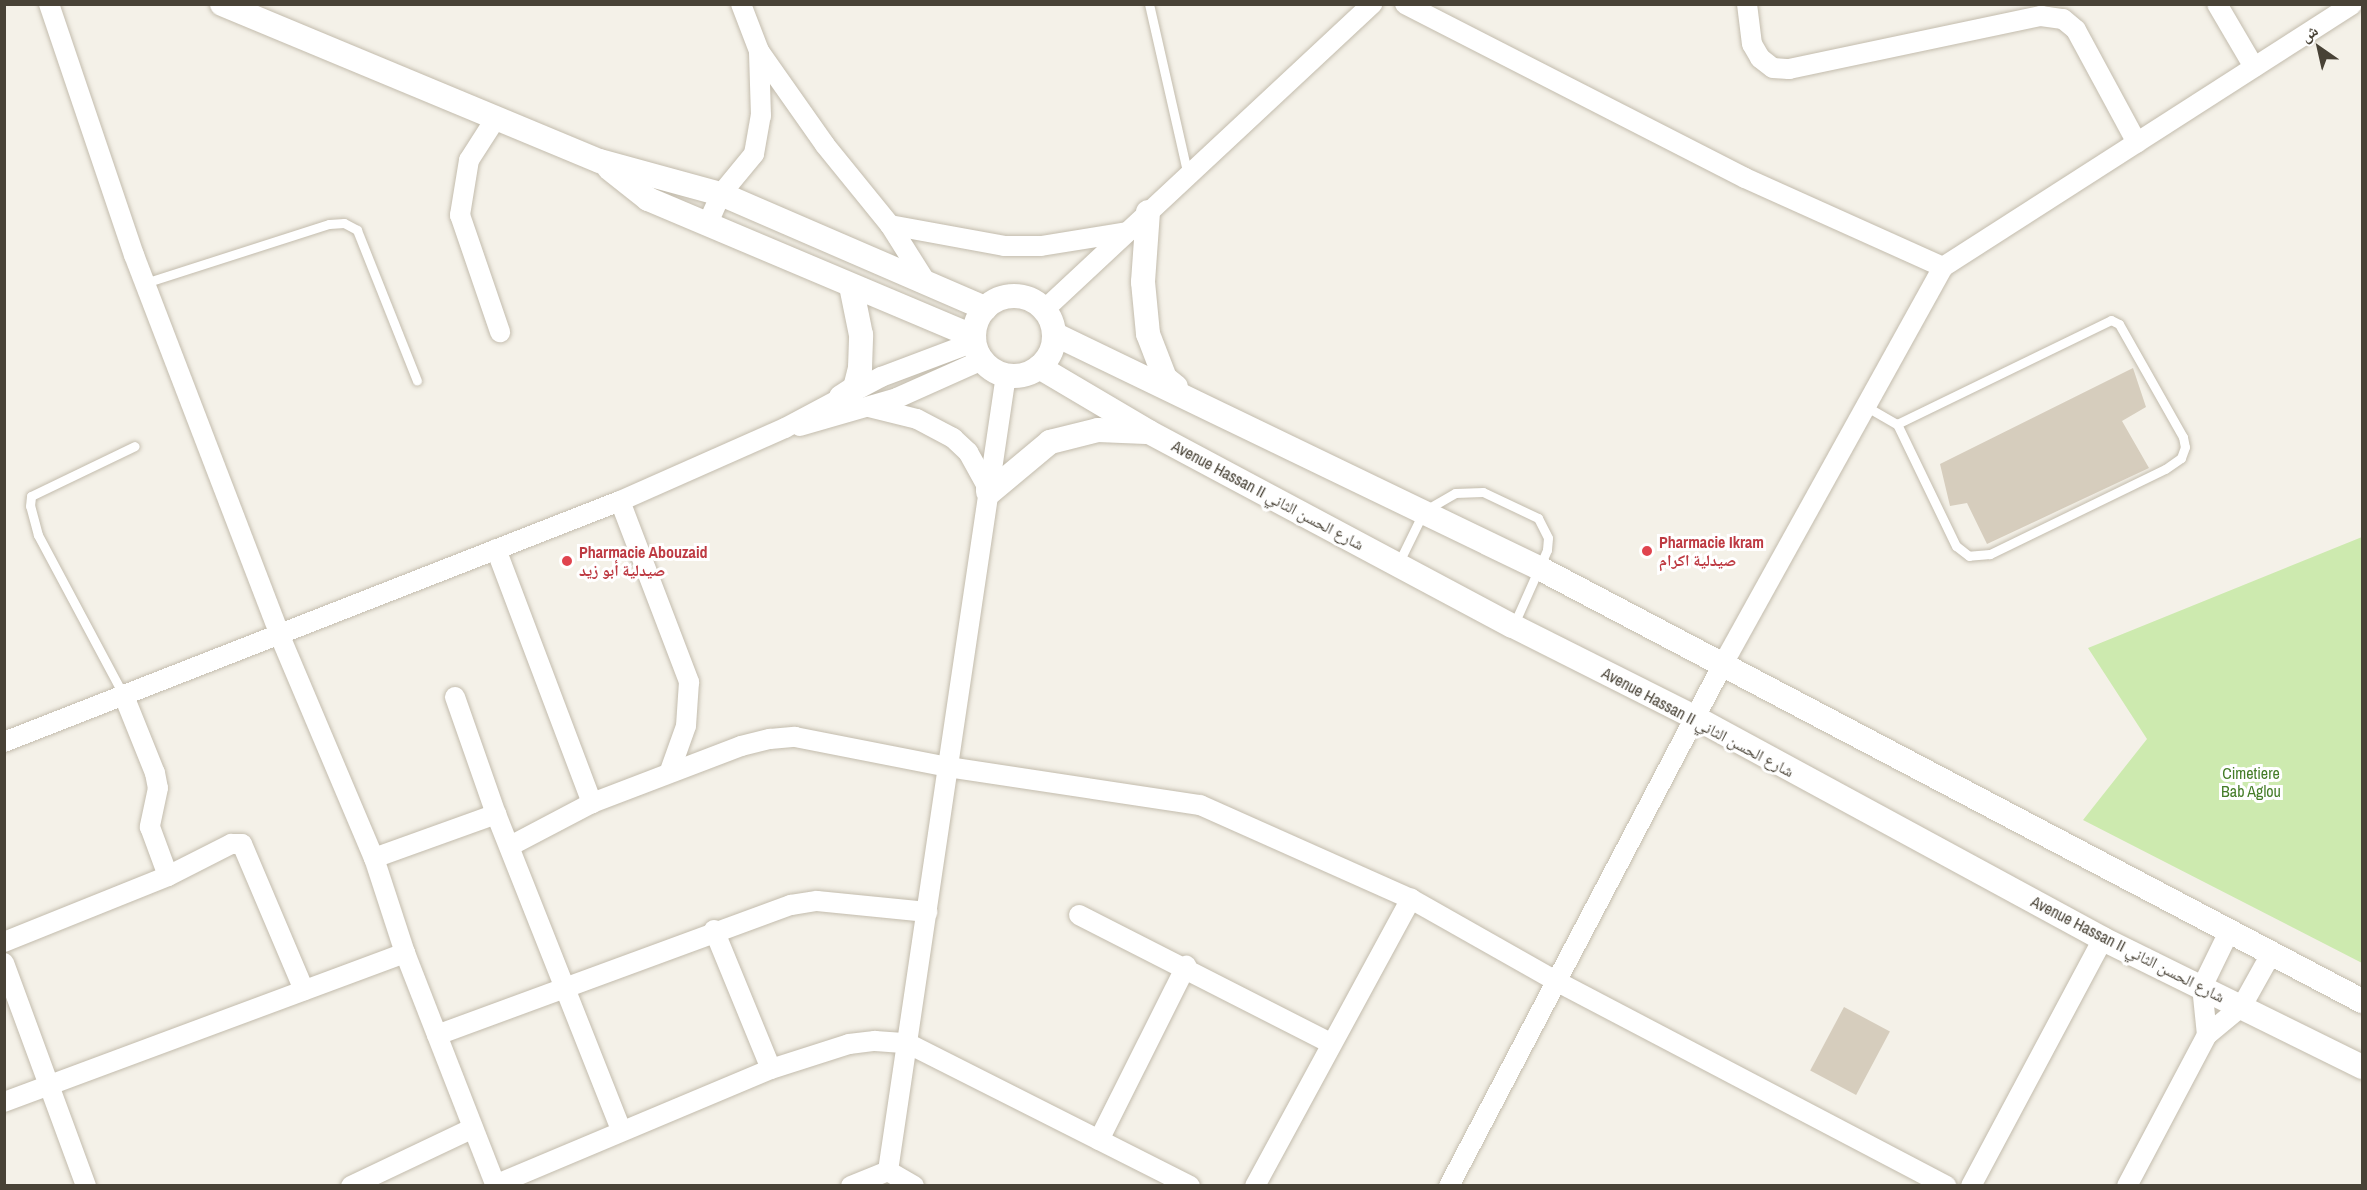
<!DOCTYPE html>
<html>
<head>
<meta charset="utf-8">
<style>
  body { margin:0 }
  #map { position:relative; width:2367px; height:1190px; overflow:hidden; background:#f4f1e8; font-family:"Archivo Narrow","Noto Naskh Arabic",sans-serif }
  div>[style] { position:absolute }
  [style*='--x'] { left:calc(var(--x)*1px); top:calc(var(--y)*1px); width:calc(var(--w)*1px); rotate:calc(var(--a)*1deg) }
  .green>* { inset:0; background:#cdeaaf }
  .building>* { inset:0; background:#d6cdbd; transform-origin:0 0 }
  .roads { filter:drop-shadow(0 0 2px #c3bcad) drop-shadow(0 0 2px #c3bcad) }
  .service>* { height:9px; margin:-4.5px; padding:0 4.5px; transform-origin:4.5px; border-radius:4.5px; background:#fff }
  .minor>* { height:20px; margin:-10px; padding:0 10px; transform-origin:10px; border-radius:10px; background:#fff }
  .tertiary>* { height:24px; margin:-12px; padding:0 12px; transform-origin:12px; border-radius:12px; background:#fff }
  .tertiary>.ring { margin:-12px; padding:0; box-sizing:content-box; background:none; border:24px solid #fff; border-radius:50% }
  .dots>* { width:16px; height:16px; translate:-50% -50%; box-sizing:border-box; border:3px solid #fff; border-radius:50% }
  span { translate:-50% -50%; white-space:nowrap; text-align:center; line-height:1.15; -webkit-text-stroke:6px #fff; paint-order:stroke }
  .street-label { font-size:16px; color:#484236 }
  .health-label { font-size:16px; color:#be3a42; font-weight:700 }
  .left { translate:0 -50%; text-align:left }
  .park-label { font-size:16px; color:#447c27 }
  .frame { position:absolute; inset:0; border:6px solid #484236; pointer-events:none }
  .north { position:absolute; left:2289px; top:18px; width:60px; height:60px; -webkit-text-stroke:4px #fff; paint-order:stroke; rotate:326deg; font-size:16px; font-weight:700; line-height:24px; text-align:center; color:#484236 }
  .north::after { content:''; display:block; margin:auto; width:21px; height:27px; background:#484236; clip-path:polygon(50% 0,100% 100%,50% 72%,0 100%) }
</style>
</head>
<body>
<div id="map">
  <div class="green">
    <i style="clip-path:polygon(2362px 537px,2362px 963px,2083px 820px,2147px 739px,2088px 648px)"></i>
  </div>
  <div class="building">
    <i style="clip-path:polygon(2133px 368px,2146px 407px,2122px 421px,2149px 468px,1987px 544px,1967px 503px,1950px 506px,1940px 464px)"></i>
    <i style="left:1844px;top:1007px;width:52px;height:72px;rotate:28deg"></i>
  </div>
  <div class="roads">
    <div class="service">
      <i style="--x:1149;--y:4;--w:175;--a:77.2"></i>
      <i style="--x:145;--y:283;--w:193;--a:-17.8"></i>
      <i style="--x:329;--y:224;--w:15;--a:-4"></i>
      <i style="--x:344;--y:223;--w:15;--a:28"></i>
      <i style="--x:357;--y:230;--w:162;--a:68.3"></i>
      <i style="--x:1867;--y:407;--w:34;--a:30"></i>
      <i style="--x:1897;--y:424;--w:238;--a:-25.9"></i>
      <i style="--x:2111;--y:320;--w:9;--a:27"></i>
      <i style="--x:2119;--y:324;--w:130;--a:60.5"></i>
      <i style="--x:2183;--y:437;--w:10;--a:79"></i>
      <i style="--x:2185;--y:447;--w:12;--a:110"></i>
      <i style="--x:2181;--y:458;--w:19;--a:145"></i>
      <i style="--x:2165;--y:469;--w:195;--a:154.1"></i>
      <i style="--x:1990;--y:554;--w:21;--a:175"></i>
      <i style="--x:1969;--y:556;--w:16;--a:-142"></i>
      <i style="--x:1956;--y:546;--w:136;--a:-115.8"></i>
      <i style="--x:1398;--y:564;--w:59;--a:-63.9"></i>
      <i style="--x:1424;--y:511;--w:36;--a:-30"></i>
      <i style="--x:1455;--y:493;--w:28;--a:-2"></i>
      <i style="--x:1483;--y:492;--w:61;--a:25.3"></i>
      <i style="--x:1538;--y:518;--w:22;--a:63"></i>
      <i style="--x:1548;--y:538;--w:12;--a:95"></i>
      <i style="--x:1547;--y:550;--w:81;--a:114"></i>
      <i style="--x:124;--y:696;--w:183;--a:-118.1"></i>
      <i style="--x:38;--y:535;--w:30;--a:-105"></i>
      <i style="--x:30;--y:506;--w:10;--a:-84"></i>
      <i style="--x:31;--y:496;--w:115;--a:-25.7"></i>
    </div>
    <div class="minor">
      <i style="--x:49;--y:4;--w:265;--a:71.3"></i>
      <i style="--x:134;--y:255;--w:408;--a:69"></i>
      <i style="--x:280;--y:636;--w:241;--a:67.1"></i>
      <i style="--x:374;--y:858;--w:100;--a:71.9"></i>
      <i style="--x:405;--y:953;--w:250;--a:68.7"></i>
      <i style="--x:741;--y:4;--w:50;--a:69"></i>
      <i style="--x:759;--y:51;--w:115;--a:54.9"></i>
      <i style="--x:825;--y:145;--w:103;--a:50.9"></i>
      <i style="--x:890;--y:225;--w:64;--a:57.8"></i>
      <i style="--x:1405;--y:4;--w:382;--a:27.1"></i>
      <i style="--x:1745;--y:178;--w:217;--a:24.2"></i>
      <i style="--x:1747;--y:4;--w:40;--a:82.9"></i>
      <i style="--x:1752;--y:44;--w:16;--a:60"></i>
      <i style="--x:1760;--y:58;--w:16;--a:38"></i>
      <i style="--x:1773;--y:68;--w:16;--a:4"></i>
      <i style="--x:1789;--y:69;--w:258;--a:-11.9"></i>
      <i style="--x:2041;--y:16;--w:22;--a:8"></i>
      <i style="--x:2063;--y:19;--w:17;--a:40"></i>
      <i style="--x:2076;--y:30;--w:128;--a:61.6"></i>
      <i style="--x:2217;--y:4;--w:73;--a:59.6"></i>
      <i style="--x:496;--y:118;--w:50;--a:122.7"></i>
      <i style="--x:469;--y:160;--w:56;--a:99.3"></i>
      <i style="--x:460;--y:215;--w:124;--a:71.1"></i>
      <i style="--x:708;--y:223;--w:32;--a:-66"></i>
      <i style="--x:721;--y:194;--w:52;--a:-50.5"></i>
      <i style="--x:754;--y:154;--w:39;--a:-80"></i>
      <i style="--x:761;--y:116;--w:65;--a:-91.8"></i>
      <i style="--x:890;--y:225;--w:116;--a:10.4"></i>
      <i style="--x:1004;--y:246;--w:37;--a:0"></i>
      <i style="--x:1041;--y:246;--w:87;--a:-9.2"></i>
      <i style="--x:1044;--y:310;--w:449;--a:-43"></i>
      <i style="--x:869;--y:407;--w:49;--a:14"></i>
      <i style="--x:917;--y:419;--w:41;--a:27.8"></i>
      <i style="--x:953;--y:438;--w:21;--a:43"></i>
      <i style="--x:968;--y:452;--w:37;--a:61"></i>
      <i style="--x:986;--y:484;--w:8;--a:90"></i>
      <i style="--x:800;--y:426;--w:101;--a:-16.1"></i>
      <i style="--x:897;--y:398;--w:93;--a:-24.1"></i>
      <i style="--x:620;--y:501;--w:194;--a:69.1"></i>
      <i style="--x:689;--y:682;--w:44;--a:93.9"></i>
      <i style="--x:686;--y:726;--w:48;--a:109.6"></i>
      <i style="--x:496;--y:549;--w:272;--a:69.3"></i>
      <i style="--x:124;--y:696;--w:83;--a:68.1"></i>
      <i style="--x:155;--y:773;--w:15;--a:79"></i>
      <i style="--x:158;--y:788;--w:40;--a:102"></i>
      <i style="--x:150;--y:827;--w:52;--a:69.8"></i>
      <i style="--x:455;--y:697;--w:124;--a:70.7"></i>
      <i style="--x:496;--y:814;--w:340;--a:68.4"></i>
      <i style="--x:4;--y:742;--w:661;--a:-21.37"></i>
      <i style="--x:620;--y:501;--w:180;--a:-23.9"></i>
      <i style="--x:785;--y:428;--w:109;--a:-28"></i>
      <i style="--x:881;--y:377;--w:99;--a:-20.6"></i>
      <i style="--x:512;--y:845;--w:90;--a:-27.7"></i>
      <i style="--x:592;--y:803;--w:160;--a:-20.9"></i>
      <i style="--x:741;--y:746;--w:30;--a:-14"></i>
      <i style="--x:770;--y:739;--w:25;--a:-5"></i>
      <i style="--x:795;--y:737;--w:156;--a:11.1"></i>
      <i style="--x:948;--y:767;--w:255;--a:8.6"></i>
      <i style="--x:1200;--y:805;--w:231;--a:24"></i>
      <i style="--x:1411;--y:899;--w:167;--a:29.5"></i>
      <i style="--x:1556;--y:981;--w:441;--a:27.7"></i>
      <i style="--x:374;--y:858;--w:130;--a:-19.8"></i>
      <i style="--x:1079;--y:915;--w:282;--a:27"></i>
      <i style="--x:714;--y:930;--w:150;--a:67.7"></i>
      <i style="--x:4;--y:942;--w:177;--a:-21.9"></i>
      <i style="--x:168;--y:876;--w:71;--a:-26.9"></i>
      <i style="--x:231;--y:844;--w:11;--a:0"></i>
      <i style="--x:242;--y:844;--w:159;--a:67"></i>
      <i style="--x:4;--y:963;--w:238;--a:69.8"></i>
      <i style="--x:437;--y:1035;--w:377;--a:-20.2"></i>
      <i style="--x:791;--y:905;--w:26;--a:-9"></i>
      <i style="--x:817;--y:901;--w:111;--a:5.7"></i>
      <i style="--x:2207;--y:1035;--w:48;--a:-95.9"></i>
      <i style="--x:2202;--y:987;--w:61;--a:-63.9"></i>
      <i style="--x:4;--y:1102;--w:428;--a:-20.4"></i>
      <i style="--x:1099;--y:1140;--w:195;--a:-63.4"></i>
      <i style="--x:888;--y:1171;--w:805;--a:-81.57"></i>
      <i style="--x:888;--y:1171;--w:30;--a:30"></i>
      <i style="--x:495;--y:1185;--w:299;--a:-22.8"></i>
      <i style="--x:771;--y:1069;--w:82;--a:-17.8"></i>
      <i style="--x:849;--y:1044;--w:26;--a:-7"></i>
      <i style="--x:875;--y:1041;--w:32;--a:4"></i>
      <i style="--x:907;--y:1043;--w:317;--a:26.8"></i>
      <i style="--x:351;--y:1186;--w:135;--a:-25.4"></i>
      <i style="--x:851;--y:1186;--w:40;--a:-22"></i>
      <i style="--x:1255;--y:1186;--w:327;--a:-61.5"></i>
      <i style="--x:1449;--y:1186;--w:590;--a:-62.3"></i>
      <i style="--x:1723;--y:664;--w:454;--a:-61"></i>
      <i style="--x:1943;--y:267;--w:486;--a:-32.7"></i>
      <i style="--x:1971;--y:1186;--w:280;--a:-61.9"></i>
      <i style="--x:2127;--y:1186;--w:171;--a:-62.1"></i>
      <i style="--x:2207;--y:1035;--w:45;--a:-39.6"></i>
      <i style="--x:2242;--y:1006;--w:62;--a:-60.9"></i>
    </div>
    <div class="tertiary">
      <i style="--x:222;--y:4;--w:409;--a:22.6"></i>
      <i style="--x:600;--y:161;--w:125;--a:15.3"></i>
      <i style="--x:721;--y:194;--w:288;--a:23.4"></i>
      <i style="--x:609;--y:168;--w:50;--a:38.5"></i>
      <i style="--x:648;--y:199;--w:354;--a:22.9"></i>
      <i style="--x:1148;--y:212;--w:70;--a:94.1"></i>
      <i style="--x:1143;--y:282;--w:52;--a:84.5"></i>
      <i style="--x:1148;--y:334;--w:47;--a:68.9"></i>
      <i style="--x:1165;--y:378;--w:14;--a:39"></i>
      <i class="ring" style="left:974px;top:296px;width:56px;height:56px"></i>
      <i style="--x:1054;--y:334;--w:538;--a:25.76"></i>
      <i style="--x:1539;--y:568;--w:930;--a:27.75"></i>
      <i style="--x:1039;--y:367;--w:128;--a:30.6"></i>
      <i style="--x:1149;--y:432;--w:412;--a:28.1"></i>
      <i style="--x:1513;--y:626;--w:205;--a:26.7"></i>
      <i style="--x:1696;--y:718;--w:463;--a:28.5"></i>
      <i style="--x:2103;--y:939;--w:289;--a:26.3"></i>
      <i style="--x:841;--y:397;--w:17;--a:-33"></i>
      <i style="--x:855;--y:388;--w:21;--a:-76"></i>
      <i style="--x:860;--y:368;--w:33;--a:-88"></i>
      <i style="--x:861;--y:335;--w:50;--a:-101.5"></i>
      <i style="--x:989;--y:493;--w:80;--a:-39.9"></i>
      <i style="--x:1050;--y:442;--w:49;--a:-14"></i>
      <i style="--x:1098;--y:430;--w:48;--a:2.4"></i>
    </div>
  </div>
  <div class="dots">
    <i style="left:1647px;top:551px;background:#e0444e"></i>
    <i style="left:567px;top:561px;background:#e0444e"></i>
  </div>
  <div class="street-label">
    <span style="left:1268px;top:495px;rotate:28deg">Avenue Hassan II شارع الحسن الثاني</span>
    <span style="left:1698px;top:722px;rotate:28deg">Avenue Hassan II شارع الحسن الثاني</span>
    <span style="left:2128px;top:949px;rotate:27deg">Avenue Hassan II شارع الحسن الثاني</span>
  </div>
  <div class="health-label">
    <span class="left" style="left:1659px;top:551px">Pharmacie Ikram<br>صيدلية اكرام</span>
    <span class="left" style="left:579px;top:561px">Pharmacie Abouzaid<br>صيدلية أبو زيد</span>
  </div>
  <div class="park-label">
    <span style="left:2251px;top:782px">Cimetiere<br>Bab Aglou</span>
  </div>
  <div class="frame"></div>
  <div class="north">ش</div>
</div>
</body>
</html>
